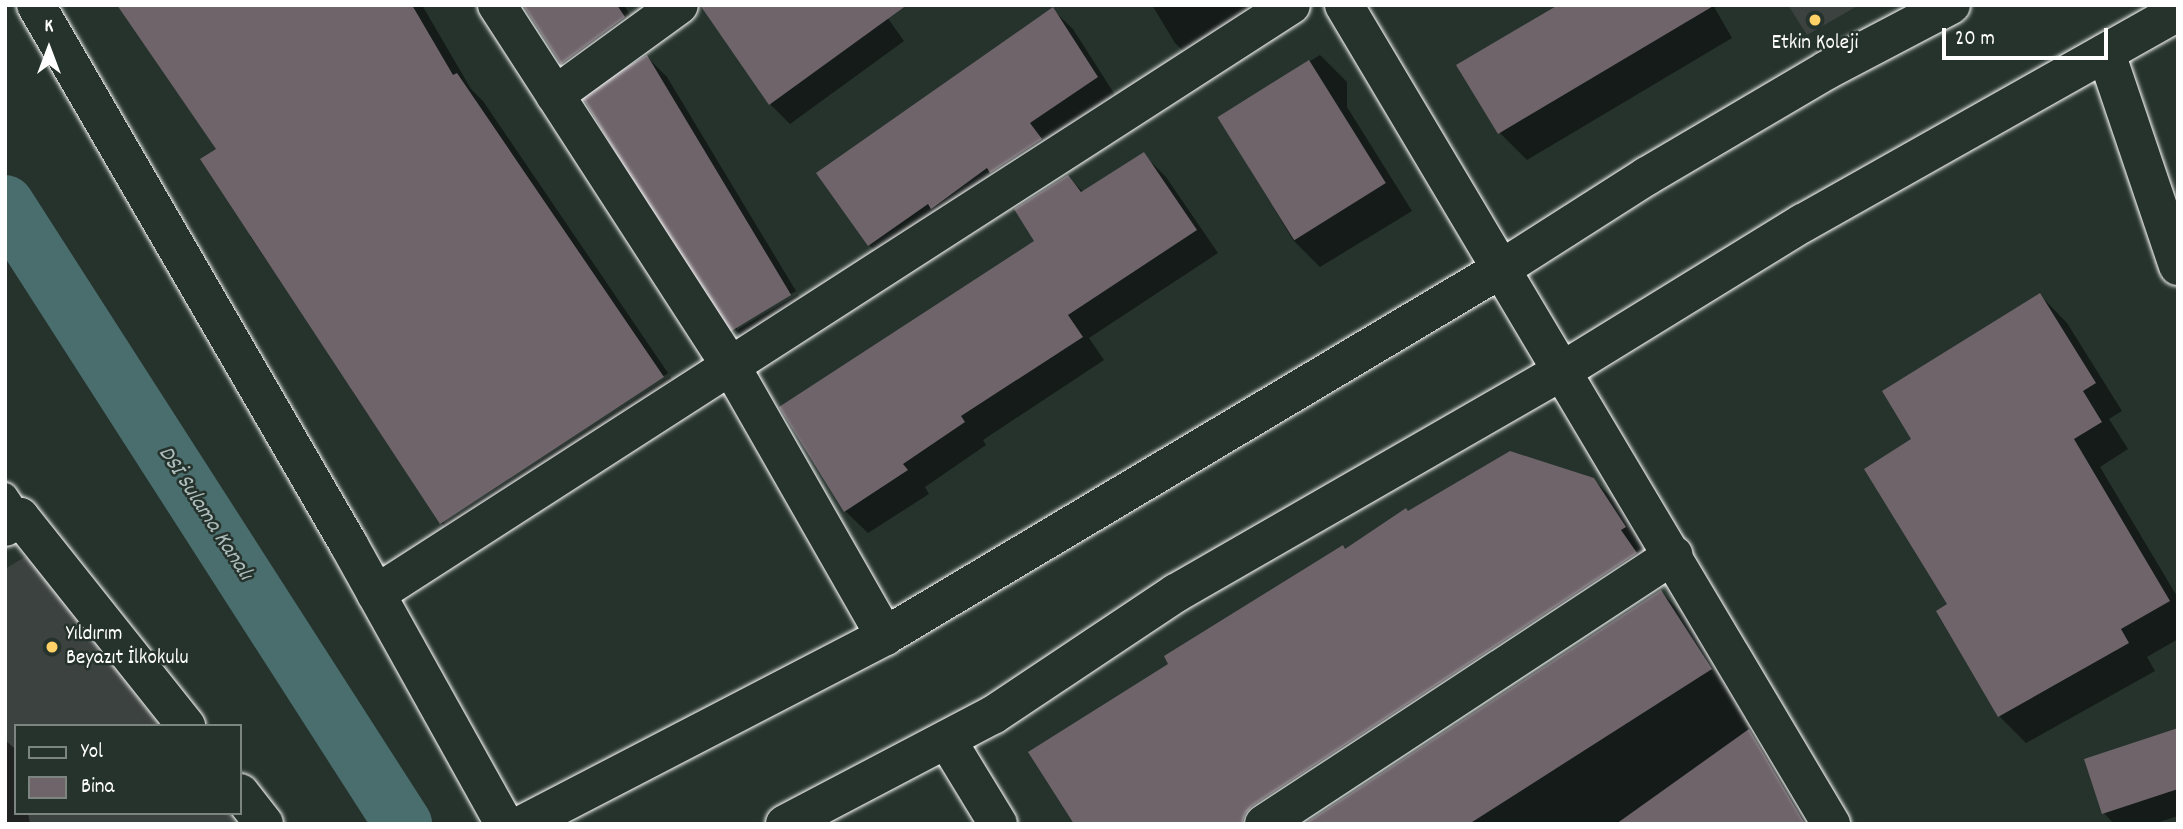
<!DOCTYPE html>
<html>
<head>
<meta charset="utf-8">
<style>
  body { margin:0 }
  #map { position:relative; width:2183px; height:829px; overflow:hidden; background:#26332d; font-family:Dekko,sans-serif }
  div>[style] { position:absolute }
  [style*='--x'] { left:calc(var(--x)*1px); top:calc(var(--y)*1px); width:calc(var(--w)*1px); rotate:calc(var(--a)*1deg) }
  .built>* { inset:0; background:#3c423f }
  .shadow>* { inset:0; background:#0007 }
  .canal>* { height:58px; margin:-29px; padding:0 29px; transform-origin:29px; border-radius:29px; background:#4a6e6d }
  .building>* { inset:0; background:#6e646a; transform-origin:0 0 }
  .roads { filter:drop-shadow(0 0 2px #fff) drop-shadow(0 0 2px #fff) }
  .lane>* { height:24px; margin:-12px; padding:0 12px; transform-origin:12px; border-radius:12px; background:#26332d }
  .street>* { height:38px; margin:-19px; padding:0 19px; transform-origin:19px; border-radius:19px; background:#26332d }
  .secondary>* { height:38px; margin:-19px; padding:0 19px; transform-origin:19px; border-radius:19px; background:#26332d }
  .dots>* { width:19px; height:19px; translate:-50% -50%; box-sizing:border-box; border:4px solid #26332d; border-radius:50% }
  span { translate:-50% -50%; white-space:nowrap; text-align:center; line-height:1.15; -webkit-text-stroke:5px #26332d; paint-order:stroke }
  .poi-label { font-size:21px; color:#fff }
  .left { translate:0 -50%; text-align:left }
  .water-label { font-size:23px; color:#aebebd; font-style:italic }
  .frame { position:absolute; inset:0; border:7px solid #fff; pointer-events:none }
  .legend { position:absolute; left:14px; top:724px; width:228px; height:91px; box-sizing:border-box; background:#26332d; border:2px solid #7d8581; margin:0; padding:9px 12px; list-style:none; font-size:21px; color:#fff }
  .legend li { display:flex; align-items:center; gap:14px; height:35px }
  .legend b { width:35px; border:2px solid #7d8581 }
  .north { position:absolute; left:14px; top:14px; width:70px; height:70px; -webkit-text-stroke:5px #26332d; paint-order:stroke; rotate:0deg; font-size:19px; font-weight:700; line-height:28px; text-align:center; color:#fff }
  .north::after { content:''; display:block; margin:auto; width:24px; height:32px; background:#fff; clip-path:polygon(50% 0,100% 100%,50% 72%,0 100%) }
  .scale { position:absolute; left:1942px; top:28px; width:166px; height:32px; box-sizing:border-box; border:4px solid #fff; border-top:0; padding-left:9px; font-size:21px; line-height:24px; white-space:nowrap; color:#fff; -webkit-text-stroke:5px #26332d; paint-order:stroke }
</style>
</head>
<body>
<div id="map">
  <div class="built">
    <i style="clip-path:polygon(1788px 5px,1859px 5px,1807px 35px)"></i>
    <i style="clip-path:polygon(28px 555px,160px 726px,16px 726px,16px 813px,227px 813px,235px 824px,5px 824px,5px 569px)"></i>
  </div>
  <div class="shadow">
    <i style="clip-path:polygon(120px 5px,422px 5px,471px 89px,483px 101px,668px 373px,444px 519px,444px 523px,670px 376px,689px 404px,467px 549px,441px 523px,353px 392px,356px 390px,250px 236px,252px 234px,219px 149px)"></i>
    <i style="clip-path:polygon(525px 5px,624px 5px,644px 38px,583px 83px,562px 63px)"></i>
    <i style="clip-path:polygon(701px 5px,907px 5px,887px 17px,904px 41px,790px 124px,770px 104px)"></i>
    <i style="clip-path:polygon(1152px 5px,1280px 5px,1195px 63px,1175px 43px)"></i>
    <i style="clip-path:polygon(1713px 5px,1732px 38px,1527px 160px,1500px 133px,1459px 66px)"></i>
    <i style="clip-path:polygon(1052px 9px,1073px 29px,1117px 98px,890px 265px,869px 245px,819px 173px)"></i>
    <i style="clip-path:polygon(1320px 55px,1347px 82px,1347px 107px,1412px 211px,1320px 267px,1293px 240px,1219px 117px)"></i>
    <i style="clip-path:polygon(647px 57px,667px 77px,796px 291px,737px 326px,737px 330px,798px 294px,811px 316px,755px 350px,735px 329px)"></i>
    <i style="clip-path:polygon(1143px 154px,1166px 177px,1218px 253px,1089px 338px,1104px 360px,983px 440px,986px 445px,925px 487px,929px 494px,868px 533px,845px 511px,1036px 241px,1068px 177px,1084px 193px)"></i>
    <i style="clip-path:polygon(2040px 295px,2067px 323px,2122px 411px,2109px 419px,2128px 449px,2100px 467px,2178px 598px,2178px 639px,2147px 657px,2155px 671px,2026px 743px,1999px 716px,1950px 605px,1914px 440px)"></i>
    <i style="clip-path:polygon(1593px 479px,1617px 503px,1647px 550px,1282px 824px,1076px 824px,1346px 550px,1408px 513px)"></i>
    <i style="clip-path:polygon(1661px 592px,1684px 615px,1724px 674px,1814px 824px,1307px 824px)"></i>
    <i style="clip-path:polygon(2178px 730px,2178px 816px,2153px 824px,2114px 824px,2104px 813px)"></i>
    <i style="clip-path:polygon(5px 740px,14px 748px,16px 756px,16px 813px,28px 813px,30px 824px,5px 824px)"></i>
  </div>
  <div class="canal">
    <i style="--x:5;--y:204;--w:737;--a:57.3"></i>
  </div>
  <div class="building">
    <i style="clip-path:polygon(117px 5px,412px 5px,453px 75px,457px 73px,664px 377px,440px 524px,200px 159px,216px 149px)"></i>
    <i style="clip-path:polygon(523px 5px,617px 5px,625px 17px,561px 64px)"></i>
    <i style="clip-path:polygon(700px 5px,907px 5px,769px 105px)"></i>
    <i style="clip-path:polygon(1558px 5px,1715px 5px,1498px 134px,1456px 65px)"></i>
    <i style="clip-path:polygon(1053px 7px,1098px 77px,1030px 123px,1042px 139px,990px 173px,987px 168px,931px 209px,928px 204px,868px 246px,816px 173px)"></i>
    <i style="left:647px;top:55px;width:280px;height:77px;rotate:59deg"></i>
    <i style="left:1309px;top:60px;width:145px;height:108px;rotate:58deg"></i>
    <i style="clip-path:polygon(1144px 152px,1197px 230px,1068px 315px,1083px 337px,961px 416px,965px 422px,903px 464px,908px 470px,844px 512px,779px 407px,1034px 241px,1014px 209px,1068px 175px,1081px 192px)"></i>
    <i style="clip-path:polygon(2040px 293px,2096px 383px,2083px 391px,2102px 422px,2074px 439px,2170px 601px,2121px 629px,2129px 643px,1998px 717px,1936px 611px,1947px 604px,1864px 469px,1911px 439px,1882px 391px)"></i>
    <i style="clip-path:polygon(1510px 451px,1594px 478px,1626px 527px,1621px 530px,1637px 553px,1252px 806px,1245px 814px,1242px 824px,1074px 824px,1028px 752px,1168px 664px,1164px 656px,1343px 545px,1345px 549px,1406px 508px,1408px 511px)"></i>
    <i style="clip-path:polygon(1661px 590px,1712px 669px,1469px 824px,1304px 824px)"></i>
    <i style="clip-path:polygon(2178px 728px,2178px 789px,2102px 814px,2084px 759px)"></i>
    <i style="clip-path:polygon(1749px 729px,1805px 824px,1616px 824px)"></i>
  </div>
  <div class="roads">
    <div class="lane">
      <i style="--x:5;--y:495;--w:27;--a:56"></i>
    </div>
    <div class="street">
      <i style="--x:36;--y:5;--w:624;--a:59.9"></i>
      <i style="--x:349;--y:545;--w:319;--a:60.9"></i>
      <i style="--x:497;--y:5;--w:432;--a:57.1"></i>
      <i style="--x:732;--y:368;--w:309;--a:60.3"></i>
      <i style="--x:1344;--y:5;--w:953;--a:59.26"></i>
      <i style="--x:2106;--y:53;--w:225;--a:71.3"></i>
      <i style="--x:555;--y:95;--w:153;--a:-36"></i>
      <i style="--x:5;--y:527;--w:18;--a:-34"></i>
      <i style="--x:20;--y:517;--w:267;--a:51.5"></i>
      <i style="--x:376;--y:594;--w:1088;--a:-32.77"></i>
      <i style="--x:947;--y:740;--w:98;--a:58.7"></i>
      <i style="--x:240;--y:793;--w:39;--a:52"></i>
      <i style="--x:1264;--y:824;--w:490;--a:-33.3"></i>
    </div>
    <div class="secondary">
      <i style="--x:523;--y:824;--w:408;--a:-27.4"></i>
      <i style="--x:885;--y:636;--w:717;--a:-30.79"></i>
      <i style="--x:1501;--y:269;--w:173;--a:-32.5"></i>
      <i style="--x:1647;--y:176;--w:209;--a:-30.5"></i>
      <i style="--x:1827;--y:70;--w:140;--a:-27.7"></i>
      <i style="--x:785;--y:824;--w:235;--a:-27.7"></i>
      <i style="--x:993;--y:715;--w:220;--a:-33.7"></i>
      <i style="--x:1176;--y:593;--w:445;--a:-29.9"></i>
      <i style="--x:1562;--y:371;--w:283;--a:-31.6"></i>
      <i style="--x:1803;--y:223;--w:430;--a:-29.4"></i>
    </div>
  </div>
  <div class="dots">
    <i style="left:1815px;top:20px;background:#ffd166"></i>
    <i style="left:52px;top:647px;background:#ffd166"></i>
  </div>
  <div class="poi-label">
    <span style="left:1815px;top:44px">Etkin Koleji</span>
    <span class="left" style="left:66px;top:647px">Yıldırım<br>Beyazıt İlkokulu</span>
  </div>
  <div class="water-label">
    <span style="left:204px;top:514px;rotate:57deg">DSİ Sulama Kanalı</span>
  </div>
  <div class="frame"></div>
  <ul class="legend">
  <li><b style="height:9px;background:#26332d"></b>Yol</li>
  <li><b style="height:19px;background:#6e646a"></b>Bina</li>
  </ul>
  <div class="north">K</div>
  <div class="scale">20 m</div>
</div>
</body>
</html>
